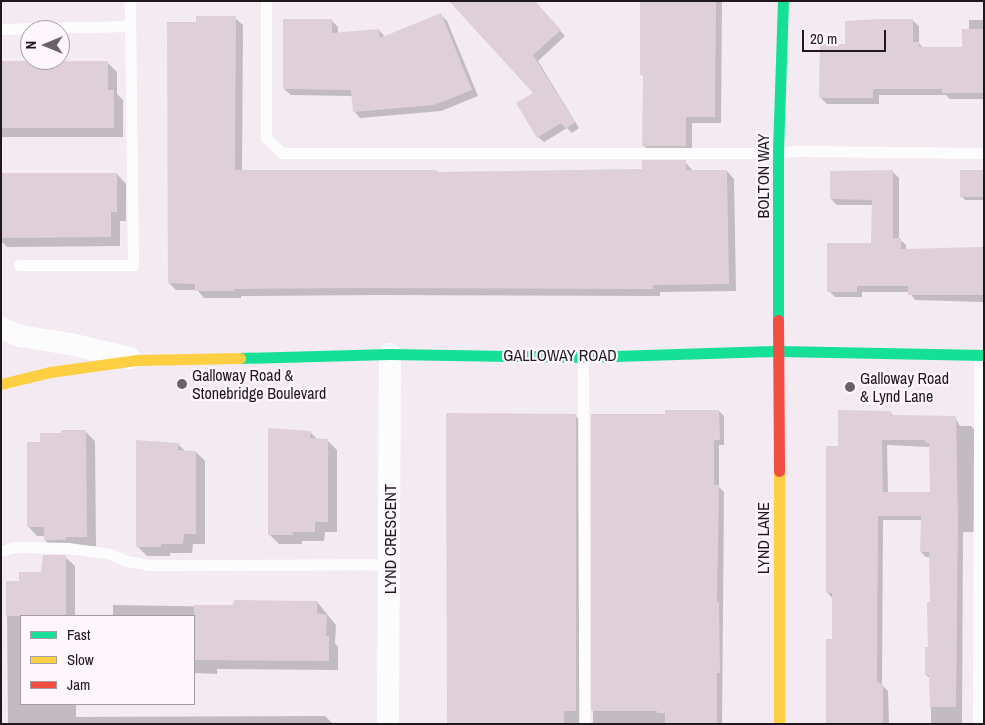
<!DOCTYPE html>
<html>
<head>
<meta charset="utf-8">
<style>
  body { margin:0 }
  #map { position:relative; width:985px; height:725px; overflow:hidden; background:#f3eaf2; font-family:"Archivo Narrow",sans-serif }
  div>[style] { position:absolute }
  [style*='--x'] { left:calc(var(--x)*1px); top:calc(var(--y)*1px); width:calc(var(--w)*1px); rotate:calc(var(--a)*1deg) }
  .shadow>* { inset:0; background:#0003 }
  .building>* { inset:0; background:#dfd0d7; transform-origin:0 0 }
  .lane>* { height:11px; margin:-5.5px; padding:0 5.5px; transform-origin:5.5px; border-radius:5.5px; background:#fdfcfd }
  .street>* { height:22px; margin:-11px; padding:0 11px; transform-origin:11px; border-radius:11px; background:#fdfcfd }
  .fast>* { height:11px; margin:-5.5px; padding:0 5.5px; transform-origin:5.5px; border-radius:5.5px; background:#16e098 }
  .slow>* { height:11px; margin:-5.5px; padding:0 5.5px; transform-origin:5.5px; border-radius:5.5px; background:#ffcf43 }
  .jam>* { height:11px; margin:-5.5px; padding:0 5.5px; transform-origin:5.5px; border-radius:5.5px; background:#f24e42 }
  .dots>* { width:14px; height:14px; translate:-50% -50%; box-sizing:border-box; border:2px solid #fdf7fd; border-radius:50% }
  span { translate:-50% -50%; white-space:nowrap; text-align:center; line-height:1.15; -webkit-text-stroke:4.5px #fdf7fd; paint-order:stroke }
  .street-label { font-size:16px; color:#1f191e }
  .poi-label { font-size:16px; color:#1f191e }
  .left { translate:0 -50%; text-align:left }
  .frame { position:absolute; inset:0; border:2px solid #1f191e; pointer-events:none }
  .legend { position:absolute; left:20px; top:615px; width:175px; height:90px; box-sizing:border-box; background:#fdf7fd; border:1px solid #a49ea4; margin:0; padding:6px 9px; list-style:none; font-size:15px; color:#1f191e }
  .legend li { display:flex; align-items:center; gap:10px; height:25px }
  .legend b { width:25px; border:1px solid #a49ea4 }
  .north { position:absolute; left:20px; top:20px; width:50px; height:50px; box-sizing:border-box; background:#fdf7fd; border:1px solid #a49ea4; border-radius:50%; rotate:270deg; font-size:14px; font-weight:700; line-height:20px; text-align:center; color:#1f191e }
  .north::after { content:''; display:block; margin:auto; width:18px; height:22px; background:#696268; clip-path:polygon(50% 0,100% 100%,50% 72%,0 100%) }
  .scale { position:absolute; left:802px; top:30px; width:84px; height:22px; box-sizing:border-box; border:2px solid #1f191e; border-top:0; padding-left:6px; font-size:15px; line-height:18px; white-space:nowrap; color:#1f191e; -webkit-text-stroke:4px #fdf7fd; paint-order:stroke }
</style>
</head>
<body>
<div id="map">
  <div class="shadow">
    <i style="clip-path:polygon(533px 1px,565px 36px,538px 61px,579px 128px,572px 133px,567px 128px,544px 142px,538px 137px,535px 93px,456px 7px)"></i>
    <i style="clip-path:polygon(640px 1px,722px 1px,721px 123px,692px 123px,692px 151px,650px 151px,643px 145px,644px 77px,642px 75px)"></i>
    <i style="clip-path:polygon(440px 14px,447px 21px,478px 96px,441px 111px,360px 118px,354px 111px,352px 96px,291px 95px,284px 89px,332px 21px,338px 27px,338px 34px,379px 30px,385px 37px)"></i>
    <i style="clip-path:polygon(235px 18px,243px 25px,242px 171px,437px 171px,439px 174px,643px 171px,685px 162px,693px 171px,727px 171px,734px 179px,736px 291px,660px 292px,660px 296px,379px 295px,241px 296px,241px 298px,204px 298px,197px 290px,176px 290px,169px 283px,197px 23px)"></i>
    <i style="clip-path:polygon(912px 20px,919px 26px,919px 43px,923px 48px,963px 48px,969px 30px,969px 20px,984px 20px,984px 99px,950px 99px,946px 95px,879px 95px,879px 104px,827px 104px,820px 97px,846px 45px)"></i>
    <i style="clip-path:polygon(1px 62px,108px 63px,117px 72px,117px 94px,123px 100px,123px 137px,1px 137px)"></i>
    <i style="clip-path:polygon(984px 171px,984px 200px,965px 200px,962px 197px)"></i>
    <i style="clip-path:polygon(893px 172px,899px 178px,899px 239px,906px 245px,906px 250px,983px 248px,984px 302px,915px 300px,909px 292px,862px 292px,862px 297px,835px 297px,829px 291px,873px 245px,873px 205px,837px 205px,831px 199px)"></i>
    <i style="clip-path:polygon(117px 174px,126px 184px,126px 221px,120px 221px,120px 246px,7px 247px,1px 241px,1px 175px)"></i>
    <i style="clip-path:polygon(719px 411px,724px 416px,724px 445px,719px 445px,719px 487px,724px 492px,722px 724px,593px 724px,592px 415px,667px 415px)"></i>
    <i style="clip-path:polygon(evenodd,890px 412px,895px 417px,955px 417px,960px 426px,971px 426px,976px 431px,976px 532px,963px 532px,962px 724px,931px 724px,931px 679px,926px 675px,931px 603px,930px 557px,926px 557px,921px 552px,922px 520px,883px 520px,882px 685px,888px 691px,889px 724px,827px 724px,833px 641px,832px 598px,827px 592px,839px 447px,890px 412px,887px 445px,931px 447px,931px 494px,888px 493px,887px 445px)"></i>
    <i style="clip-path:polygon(575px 415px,580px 421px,581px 724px,447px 724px)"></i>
    <i style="clip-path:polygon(85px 431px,95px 441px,96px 546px,55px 549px,45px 540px,45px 536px,37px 536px,28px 526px,41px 444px,62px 434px)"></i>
    <i style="clip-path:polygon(310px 432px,318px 440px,327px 440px,337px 450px,337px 532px,325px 532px,324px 541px,302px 541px,302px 544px,279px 544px,270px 535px)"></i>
    <i style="clip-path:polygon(178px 444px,186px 452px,196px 452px,205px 461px,205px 544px,193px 544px,192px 553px,170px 553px,170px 556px,147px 556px,138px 547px)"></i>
    <i style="clip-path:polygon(65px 557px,75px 566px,75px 616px,21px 616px,21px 704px,76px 704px,76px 717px,325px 716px,333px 724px,8px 724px,7px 607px,20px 582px,42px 573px)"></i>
    <i style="clip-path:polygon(317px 602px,336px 625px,335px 643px,338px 647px,338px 670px,217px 669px,217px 674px,194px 673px,194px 616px,113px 616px,113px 605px,235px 607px)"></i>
  </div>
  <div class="building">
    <i style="clip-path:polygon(449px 1px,535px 1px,561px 30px,533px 55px,575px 122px,566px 129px,561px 123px,537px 138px,516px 103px,533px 93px)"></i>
    <i style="clip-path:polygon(640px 1px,716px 1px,715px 117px,686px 117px,686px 146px,642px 146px,643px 75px,640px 75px)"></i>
    <i style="clip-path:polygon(441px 13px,472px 90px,434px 105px,353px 112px,351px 90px,283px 89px,283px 19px,332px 19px,332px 33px,379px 29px,380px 38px)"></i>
    <i style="clip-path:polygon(196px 16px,236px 16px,235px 170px,437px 170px,437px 172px,642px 169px,642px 160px,686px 160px,686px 170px,727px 170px,729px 284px,653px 285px,653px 289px,371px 288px,234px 289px,234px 291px,195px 291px,195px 284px,168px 283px,167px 22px,196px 22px)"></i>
    <i style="clip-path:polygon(881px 19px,913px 19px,913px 42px,919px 42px,919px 47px,962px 47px,962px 29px,984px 29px,984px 93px,942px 93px,942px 89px,873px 89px,873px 98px,819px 98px,820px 44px,845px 44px,845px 21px)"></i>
    <i style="clip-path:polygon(1px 61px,108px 61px,108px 90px,114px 90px,114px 128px,1px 128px)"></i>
    <i style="clip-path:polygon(893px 170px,893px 238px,901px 238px,901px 249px,983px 247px,983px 295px,908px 295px,908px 286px,857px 286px,857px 292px,827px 292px,827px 243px,871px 243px,872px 200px,830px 199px,830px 171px)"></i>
    <i style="left:960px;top:170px;width:24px;height:27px"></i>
    <i style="clip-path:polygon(1px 173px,117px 173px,117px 212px,111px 212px,111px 237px,1px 238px)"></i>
    <i style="clip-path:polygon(665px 410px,719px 410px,720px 440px,714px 440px,714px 485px,719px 485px,717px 602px,719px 602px,720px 673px,717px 673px,717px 724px,665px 724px,665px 713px,657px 713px,657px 711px,591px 711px,591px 414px,665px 414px)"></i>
    <i style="clip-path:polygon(evenodd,838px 410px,891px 411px,891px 415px,956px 416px,958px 522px,956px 707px,930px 707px,929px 675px,925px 675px,925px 647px,928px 647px,927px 602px,930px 602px,929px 552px,920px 552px,921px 516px,878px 516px,877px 682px,883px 684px,883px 724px,826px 724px,826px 639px,832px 639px,832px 593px,826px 593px,826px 446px,838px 446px,838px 410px,882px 440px,925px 440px,925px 443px,929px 443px,930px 492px,883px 492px,882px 440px)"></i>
    <i style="clip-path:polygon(446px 413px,576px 414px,576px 711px,564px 711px,564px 724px,447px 724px)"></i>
    <i style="clip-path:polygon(268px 428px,311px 431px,310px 438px,328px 439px,328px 522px,315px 522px,315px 532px,293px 532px,293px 535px,268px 535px)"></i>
    <i style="clip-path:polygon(61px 430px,86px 430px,87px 537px,66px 537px,66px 540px,44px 540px,44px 527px,27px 527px,27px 442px,40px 442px,40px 433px,61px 433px)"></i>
    <i style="clip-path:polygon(136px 440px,179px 443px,178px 450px,196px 451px,196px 534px,184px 534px,183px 544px,161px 544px,161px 547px,136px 547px)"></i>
    <i style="clip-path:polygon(43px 555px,66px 555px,66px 616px,6px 616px,6px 581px,19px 581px,19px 572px,41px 572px)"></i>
    <i style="clip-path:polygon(234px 600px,317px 601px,317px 613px,327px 615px,326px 636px,329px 636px,329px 661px,194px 660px,194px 605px,233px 605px)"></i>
  </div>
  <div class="lane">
    <i style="--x:266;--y:1;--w:137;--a:90"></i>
    <i style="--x:266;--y:138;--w:22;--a:43"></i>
    <i style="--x:282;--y:153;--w:473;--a:0"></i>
    <i style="--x:755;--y:153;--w:47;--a:-2.4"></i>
    <i style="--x:802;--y:151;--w:182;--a:0.6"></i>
    <i style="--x:1;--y:29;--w:129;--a:-1.3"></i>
    <i style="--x:19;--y:265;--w:114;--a:0"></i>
    <i style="--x:133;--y:265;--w:264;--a:-90.7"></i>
    <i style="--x:583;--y:357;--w:367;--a:89.8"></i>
    <i style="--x:1;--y:551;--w:14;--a:-17"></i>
    <i style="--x:14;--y:547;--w:54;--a:1.1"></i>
    <i style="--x:68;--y:548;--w:43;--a:7.9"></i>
    <i style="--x:111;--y:554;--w:17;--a:24"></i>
    <i style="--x:127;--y:561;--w:23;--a:10"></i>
    <i style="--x:150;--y:565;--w:240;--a:-0.2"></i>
    <i style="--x:978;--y:724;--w:369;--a:-89.8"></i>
  </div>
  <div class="street">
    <i style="--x:1;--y:328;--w:21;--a:23"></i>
    <i style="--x:20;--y:336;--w:51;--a:9.1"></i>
    <i style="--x:70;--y:344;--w:61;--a:13.3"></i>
    <i style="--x:388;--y:724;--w:370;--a:-89.7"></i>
  </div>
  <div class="fast">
    <i style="--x:778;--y:320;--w:169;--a:-90"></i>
    <i style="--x:778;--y:151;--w:150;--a:-88.1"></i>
    <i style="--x:240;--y:358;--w:150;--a:-1.5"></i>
    <i style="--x:390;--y:354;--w:193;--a:0.9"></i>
    <i style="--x:583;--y:357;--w:196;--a:-1.8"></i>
    <i style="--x:779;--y:351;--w:205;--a:1.1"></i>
  </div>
  <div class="slow">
    <i style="--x:1;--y:384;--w:50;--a:-13.8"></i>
    <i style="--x:50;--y:372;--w:88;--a:-7.9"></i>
    <i style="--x:137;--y:360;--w:103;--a:-1.1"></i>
    <i style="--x:779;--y:471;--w:253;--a:90"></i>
  </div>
  <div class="jam">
    <i style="--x:778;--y:320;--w:151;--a:89.6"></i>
  </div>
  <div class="dots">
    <i style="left:182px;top:384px;background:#696268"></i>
    <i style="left:850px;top:387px;background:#696268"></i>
  </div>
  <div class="street-label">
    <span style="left:763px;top:176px;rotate:-90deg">BOLTON WAY</span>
    <span style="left:560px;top:355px">GALLOWAY ROAD</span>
    <span style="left:763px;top:538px;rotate:-90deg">LYND LANE</span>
    <span style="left:390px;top:539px;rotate:-90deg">LYND CRESCENT</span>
  </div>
  <div class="poi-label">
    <span class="left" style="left:192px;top:384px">Galloway Road &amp;<br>Stonebridge Boulevard</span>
    <span class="left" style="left:860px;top:387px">Galloway Road<br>&amp; Lynd Lane</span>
  </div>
  <div class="frame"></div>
  <ul class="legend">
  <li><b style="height:6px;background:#16e098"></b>Fast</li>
  <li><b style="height:6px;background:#ffcf43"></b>Slow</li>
  <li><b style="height:6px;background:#f24e42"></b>Jam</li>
  </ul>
  <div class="north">N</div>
  <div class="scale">20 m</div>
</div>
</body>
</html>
